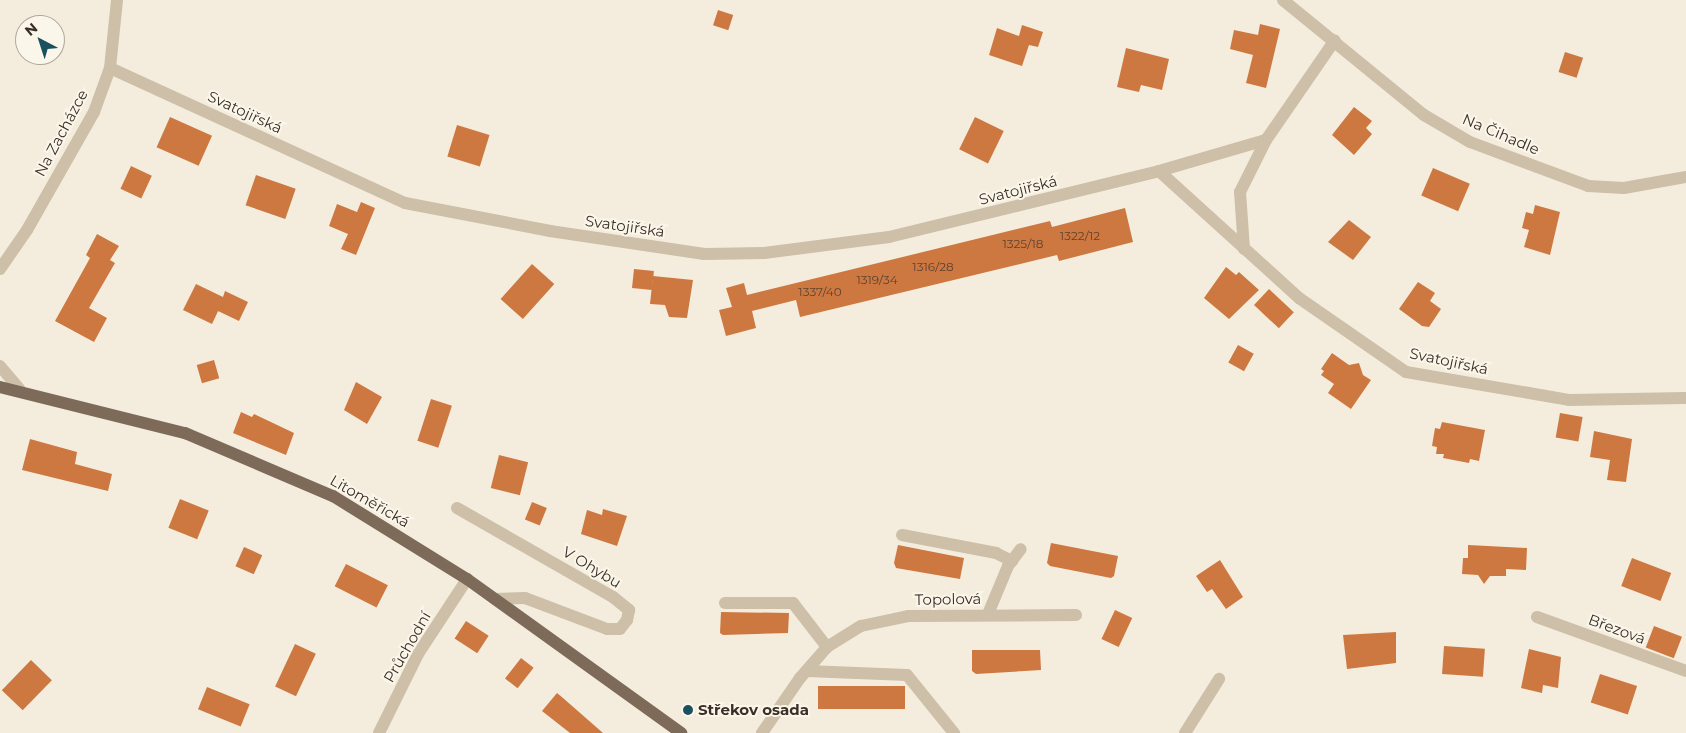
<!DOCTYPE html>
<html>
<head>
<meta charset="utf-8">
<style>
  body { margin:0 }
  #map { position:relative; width:1686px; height:733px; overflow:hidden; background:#f4eddd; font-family:Montserrat,sans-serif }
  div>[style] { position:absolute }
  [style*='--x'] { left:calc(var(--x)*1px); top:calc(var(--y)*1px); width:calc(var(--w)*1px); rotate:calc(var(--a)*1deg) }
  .building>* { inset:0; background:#ce7841; transform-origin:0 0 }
  .minor>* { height:12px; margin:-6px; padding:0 6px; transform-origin:6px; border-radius:6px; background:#cdbfa8 }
  .major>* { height:12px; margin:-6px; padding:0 6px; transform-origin:6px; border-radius:6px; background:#7d6a59 }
  .dots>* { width:14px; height:14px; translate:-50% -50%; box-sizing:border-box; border:2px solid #fbf6ea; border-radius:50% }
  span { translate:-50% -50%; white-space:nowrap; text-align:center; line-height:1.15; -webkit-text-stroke:4px #fbf6ea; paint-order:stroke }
  .number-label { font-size:12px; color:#5f422e }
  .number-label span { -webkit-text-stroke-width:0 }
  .street-label { font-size:15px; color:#3a3028 }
  .poi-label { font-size:15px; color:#3a3028; font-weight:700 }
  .left { translate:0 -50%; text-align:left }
  .north { position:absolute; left:15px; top:15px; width:50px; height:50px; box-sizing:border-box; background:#fbf6ea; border:1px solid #aea79c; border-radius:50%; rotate:320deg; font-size:14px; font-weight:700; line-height:20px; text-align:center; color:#3a3028 }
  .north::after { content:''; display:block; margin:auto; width:18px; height:22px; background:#1b505f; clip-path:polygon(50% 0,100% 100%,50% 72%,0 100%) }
</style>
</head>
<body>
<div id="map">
  <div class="building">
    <i style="left:718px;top:10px;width:16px;height:16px;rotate:18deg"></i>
    <i style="clip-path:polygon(1260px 24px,1280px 29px,1266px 88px,1246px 83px,1253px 55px,1230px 49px,1234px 30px,1258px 35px)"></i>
    <i style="clip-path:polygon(1022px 25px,1043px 32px,1038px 47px,1029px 45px,1022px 66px,989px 55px,997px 28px,1019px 36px)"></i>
    <i style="clip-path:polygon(1126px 48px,1169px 59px,1162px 90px,1141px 85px,1139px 92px,1117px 87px)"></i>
    <i style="left:1565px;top:52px;width:19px;height:21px;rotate:18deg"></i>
    <i style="clip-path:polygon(1354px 107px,1372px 121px,1366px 128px,1372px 134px,1354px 155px,1332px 135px)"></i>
    <i style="left:170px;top:117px;width:46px;height:33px;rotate:24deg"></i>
    <i style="left:975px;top:117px;width:32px;height:36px;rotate:26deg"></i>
    <i style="left:457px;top:125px;width:34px;height:33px;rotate:17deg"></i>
    <i style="left:131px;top:166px;width:23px;height:25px;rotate:25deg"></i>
    <i style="left:1433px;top:168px;width:40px;height:30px;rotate:23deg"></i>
    <i style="left:256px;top:175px;width:42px;height:32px;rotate:19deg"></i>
    <i style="clip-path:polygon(361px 202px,375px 208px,356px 255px,341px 249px,348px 234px,329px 226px,337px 204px,357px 212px)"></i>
    <i style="clip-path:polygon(1535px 205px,1560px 212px,1550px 255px,1524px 247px,1529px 230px,1522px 228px,1526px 212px,1533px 214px)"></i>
    <i style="clip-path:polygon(1125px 208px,1133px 242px,1059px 261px,1057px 255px,800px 317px,796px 300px,752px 311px,756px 328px,726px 336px,719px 310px,732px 307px,726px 288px,744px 283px,747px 295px,1050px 221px,1052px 227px)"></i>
    <i style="clip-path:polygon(1349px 220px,1371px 237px,1353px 260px,1328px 242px)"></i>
    <i style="clip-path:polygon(97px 234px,119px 246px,110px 260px,115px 263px,89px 308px,107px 318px,94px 342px,55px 321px,90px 258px,86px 255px)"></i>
    <i style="left:532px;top:264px;width:30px;height:47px;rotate:42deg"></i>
    <i style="clip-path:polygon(1226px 267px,1236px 275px,1239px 272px,1259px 290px,1229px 319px,1204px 298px)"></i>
    <i style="left:634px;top:269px;width:20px;height:19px;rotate:6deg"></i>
    <i style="clip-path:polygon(653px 276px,693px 280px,687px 318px,669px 317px,665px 305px,650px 304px)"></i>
    <i style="clip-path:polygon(1418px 282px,1435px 293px,1430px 301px,1441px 309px,1429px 327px,1422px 326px,1399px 309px)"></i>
    <i style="clip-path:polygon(196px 284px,223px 297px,225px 291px,248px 302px,239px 321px,218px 311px,220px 307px,212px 324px,183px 310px)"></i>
    <i style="left:1269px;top:289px;width:34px;height:22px;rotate:43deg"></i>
    <i style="left:1238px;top:345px;width:18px;height:20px;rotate:29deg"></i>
    <i style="clip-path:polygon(1332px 353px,1349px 365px,1359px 363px,1363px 375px,1371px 380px,1351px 409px,1328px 393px,1334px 384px,1321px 375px,1324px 371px,1321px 369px)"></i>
    <i style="left:214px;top:360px;width:19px;height:18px;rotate:74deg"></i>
    <i style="clip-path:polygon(356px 382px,382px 397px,367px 424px,344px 410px)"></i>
    <i style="left:431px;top:399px;width:22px;height:44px;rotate:18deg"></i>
    <i style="clip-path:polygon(241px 412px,252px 417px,254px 414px,294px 433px,286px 455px,233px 433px)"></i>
    <i style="left:1560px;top:413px;width:23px;height:25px;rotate:10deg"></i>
    <i style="clip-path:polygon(1442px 422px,1485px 430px,1479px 461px,1470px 459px,1469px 463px,1443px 458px,1444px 454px,1436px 454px,1437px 447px,1432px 446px,1435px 428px,1440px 429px)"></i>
    <i style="clip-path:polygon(1594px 431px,1632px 439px,1626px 482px,1607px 480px,1610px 460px,1590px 457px)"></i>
    <i style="clip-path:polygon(30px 439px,77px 452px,75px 464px,112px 474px,108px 491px,22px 470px)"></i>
    <i style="left:499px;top:455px;width:30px;height:34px;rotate:14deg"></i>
    <i style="left:180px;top:499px;width:31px;height:31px;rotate:22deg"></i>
    <i style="left:532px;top:502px;width:16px;height:19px;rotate:22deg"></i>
    <i style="clip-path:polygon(603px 509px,627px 516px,617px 546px,581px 534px,587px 510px,602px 515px)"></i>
    <i style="clip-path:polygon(1051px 543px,1118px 556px,1114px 576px,1111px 578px,1050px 566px,1047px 563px)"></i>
    <i style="clip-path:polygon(898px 545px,964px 558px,960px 579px,896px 568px,894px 563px)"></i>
    <i style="clip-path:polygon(1468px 545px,1527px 548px,1526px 570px,1506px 569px,1506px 576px,1490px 576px,1484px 584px,1478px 575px,1462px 574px,1463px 558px,1468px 558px)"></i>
    <i style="left:244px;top:547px;width:20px;height:21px;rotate:24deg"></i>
    <i style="left:1632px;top:558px;width:42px;height:30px;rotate:21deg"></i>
    <i style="clip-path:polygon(1220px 560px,1243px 597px,1226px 609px,1212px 589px,1207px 592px,1196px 576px)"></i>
    <i style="left:346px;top:564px;width:47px;height:25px;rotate:27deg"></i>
    <i style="left:1115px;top:610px;width:19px;height:32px;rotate:25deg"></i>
    <i style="clip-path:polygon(721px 612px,789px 613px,788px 633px,723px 635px,720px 633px)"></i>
    <i style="left:466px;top:621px;width:27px;height:21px;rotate:33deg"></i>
    <i style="left:1654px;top:626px;width:30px;height:23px;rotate:21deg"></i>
    <i style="clip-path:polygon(1396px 632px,1396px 663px,1347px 669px,1343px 635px)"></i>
    <i style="left:295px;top:644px;width:23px;height:47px;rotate:25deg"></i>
    <i style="left:1444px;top:646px;width:41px;height:28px;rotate:4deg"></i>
    <i style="clip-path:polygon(1529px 649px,1561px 657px,1558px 688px,1543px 685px,1542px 693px,1521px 688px)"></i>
    <i style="clip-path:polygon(972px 650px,1040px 650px,1041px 670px,976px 674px,972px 671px)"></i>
    <i style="left:521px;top:658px;width:16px;height:26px;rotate:38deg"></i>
    <i style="left:31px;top:660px;width:29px;height:42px;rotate:44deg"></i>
    <i style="left:1600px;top:674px;width:39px;height:30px;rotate:18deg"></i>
    <i style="left:818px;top:686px;width:87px;height:23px"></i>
    <i style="left:207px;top:687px;width:46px;height:24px;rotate:22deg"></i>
    <i style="clip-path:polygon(557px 693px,563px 698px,603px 733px,570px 733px,542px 711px)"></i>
  </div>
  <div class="minor">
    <i style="--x:1283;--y:0;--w:182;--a:39.2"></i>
    <i style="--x:1424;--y:115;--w:53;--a:30.4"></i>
    <i style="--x:1470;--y:142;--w:126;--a:20.4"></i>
    <i style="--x:1588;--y:186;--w:36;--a:3"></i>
    <i style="--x:1624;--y:188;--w:63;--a:-10.1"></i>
    <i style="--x:110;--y:68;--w:324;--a:24.6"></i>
    <i style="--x:405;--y:203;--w:148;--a:10.9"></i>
    <i style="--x:550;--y:231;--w:156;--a:8.5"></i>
    <i style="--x:704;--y:254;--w:60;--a:-1"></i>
    <i style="--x:764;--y:253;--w:126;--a:-7.3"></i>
    <i style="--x:889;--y:237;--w:278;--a:-13.7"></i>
    <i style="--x:1159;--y:171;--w:189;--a:42.2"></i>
    <i style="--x:1299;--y:298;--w:130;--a:34.7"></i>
    <i style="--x:1406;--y:372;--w:165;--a:9.7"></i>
    <i style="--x:1569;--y:400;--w:117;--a:-1"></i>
    <i style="--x:1159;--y:171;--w:111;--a:-16.2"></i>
    <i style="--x:1244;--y:249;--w:57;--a:-94"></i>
    <i style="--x:1240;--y:192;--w:58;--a:-63.4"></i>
    <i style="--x:1266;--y:140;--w:121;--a:-55.4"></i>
    <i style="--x:0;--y:269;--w:47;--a:-55.3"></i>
    <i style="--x:27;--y:230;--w:136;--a:-60.4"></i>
    <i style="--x:94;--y:112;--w:47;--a:-70"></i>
    <i style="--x:110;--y:68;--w:68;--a:-84.1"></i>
    <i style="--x:0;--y:366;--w:30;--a:50"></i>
    <i style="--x:457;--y:508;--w:180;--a:29.7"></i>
    <i style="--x:613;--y:597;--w:21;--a:39"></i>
    <i style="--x:629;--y:610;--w:10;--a:101"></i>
    <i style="--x:627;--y:620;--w:11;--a:128"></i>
    <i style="--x:620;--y:629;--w:13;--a:180"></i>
    <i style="--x:607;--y:629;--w:88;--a:-159.3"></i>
    <i style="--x:525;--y:598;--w:30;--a:178"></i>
    <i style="--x:902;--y:535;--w:96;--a:10.8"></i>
    <i style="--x:996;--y:553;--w:18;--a:27"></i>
    <i style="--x:725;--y:603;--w:68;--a:0"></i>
    <i style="--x:793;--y:603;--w:56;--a:52.3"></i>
    <i style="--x:988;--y:614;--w:52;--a:-67.4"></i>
    <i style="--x:1008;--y:566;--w:21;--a:-53"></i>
    <i style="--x:1537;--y:617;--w:158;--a:19.9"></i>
    <i style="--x:807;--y:671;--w:100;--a:2.3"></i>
    <i style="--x:907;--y:675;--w:75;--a:51"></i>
    <i style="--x:379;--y:733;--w:88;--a:-63.7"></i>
    <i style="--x:418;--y:654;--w:90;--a:-56.8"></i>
    <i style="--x:762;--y:733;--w:67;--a:-55.4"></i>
    <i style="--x:800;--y:678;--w:41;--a:-48.9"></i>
    <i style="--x:827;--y:647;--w:40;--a:-32"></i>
    <i style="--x:861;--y:626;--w:48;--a:-12"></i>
    <i style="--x:908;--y:616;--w:168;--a:-0.3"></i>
    <i style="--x:1185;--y:733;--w:64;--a:-57.8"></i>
  </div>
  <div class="major">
    <i style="--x:0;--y:387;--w:191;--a:14"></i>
    <i style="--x:185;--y:433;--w:161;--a:23.1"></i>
    <i style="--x:333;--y:496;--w:158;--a:31.8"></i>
    <i style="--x:467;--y:579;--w:264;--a:35.7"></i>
  </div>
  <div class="dots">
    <i style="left:688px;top:710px;background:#1b505f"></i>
  </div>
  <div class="number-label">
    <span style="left:1080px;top:236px">1322/12</span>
    <span style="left:1023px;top:244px">1325/18</span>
    <span style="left:933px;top:267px">1316/28</span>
    <span style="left:877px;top:280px">1319/34</span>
    <span style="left:820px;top:292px">1337/40</span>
  </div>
  <div class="street-label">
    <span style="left:245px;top:112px;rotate:25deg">Svatojiřská</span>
    <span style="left:61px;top:133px;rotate:-62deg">Na Zacházce</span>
    <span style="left:1501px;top:134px;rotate:23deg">Na Čihadle</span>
    <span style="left:1018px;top:190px;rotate:-14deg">Svatojiřská</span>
    <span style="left:625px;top:226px;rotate:8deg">Svatojiřská</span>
    <span style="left:1449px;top:361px;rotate:12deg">Svatojiřská</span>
    <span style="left:370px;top:501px;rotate:30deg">Litoměřická</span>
    <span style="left:592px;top:567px;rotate:31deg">V Ohybu</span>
    <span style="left:948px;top:599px;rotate:-1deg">Topolová</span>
    <span style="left:1617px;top:629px;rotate:20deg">Březová</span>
    <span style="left:407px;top:647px;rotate:-60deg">Průchodní</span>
  </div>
  <div class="poi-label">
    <span class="left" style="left:698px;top:710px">Střekov osada</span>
  </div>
  <div class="north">N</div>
</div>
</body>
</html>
